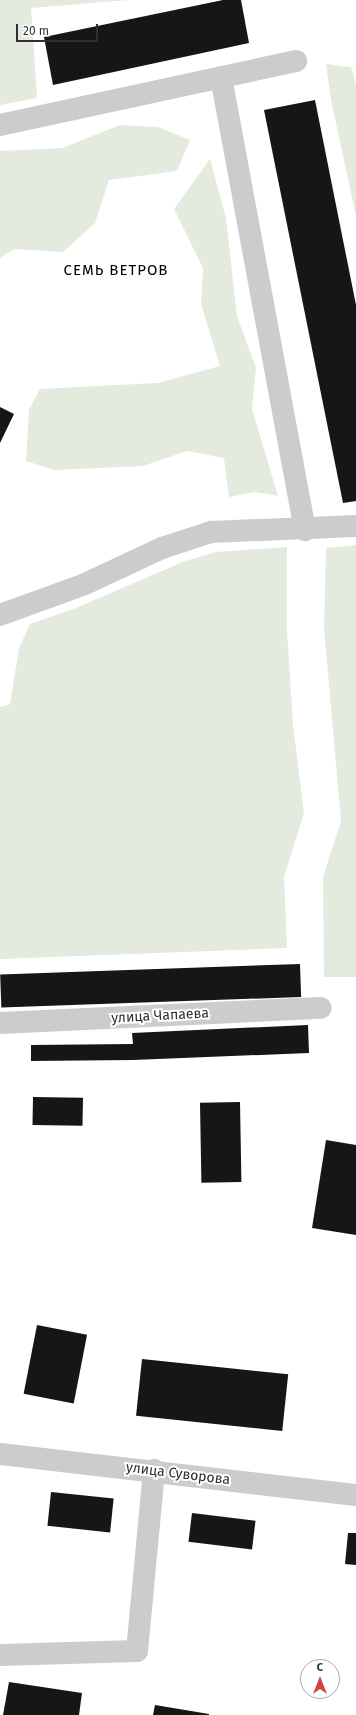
<!DOCTYPE html>
<html>
<head>
<meta charset="utf-8">
<style>
  body { margin:0 }
  #map { position:relative; width:356px; height:1715px; overflow:hidden; background:#fff; font-family:"Fira Sans",sans-serif }
  div>[style] { position:absolute }
  [style*='--x'] { left:calc(var(--x)*1px); top:calc(var(--y)*1px); width:calc(var(--w)*1px); rotate:calc(var(--a)*1deg) }
  .green>* { inset:0; background:#e4eade }
  .building>* { inset:0; background:#161616; transform-origin:0 0 }
  .minor>* { height:22px; margin:-11px; padding:0 11px; transform-origin:11px; border-radius:11px; background:#ccc }
  span { translate:-50% -50%; white-space:nowrap; text-align:center; line-height:1.15; -webkit-text-stroke:4px #fff; paint-order:stroke }
  .street-label { font-size:14px; color:#2f2f2f }
  .neighbourhood-label { font-size:15px; color:#000; letter-spacing:1px }
  .north { position:absolute; left:300px; top:1659px; width:40px; height:40px; box-sizing:border-box; background:#fff; border:1px solid #acacac; border-radius:50%; rotate:0deg; font-size:11px; font-weight:700; line-height:16px; text-align:center; color:#2f2f2f }
  .north::after { content:''; display:block; margin:auto; width:14px; height:18px; background:#d24547; clip-path:polygon(50% 0,100% 100%,50% 72%,0 100%) }
  .scale { position:absolute; left:16px; top:24px; width:82px; height:18px; box-sizing:border-box; border:2px solid #2f2f2f; border-top:0; padding-left:5px; font-size:12px; line-height:14px; white-space:nowrap; color:#2f2f2f; -webkit-text-stroke:3px #fff; paint-order:stroke }
</style>
</head>
<body>
<div id="map">
  <div class="green">
    <i style="clip-path:polygon(0 0,128px 0,31px 8px,37px 98px,0 105px)"></i>
    <i style="clip-path:polygon(326px 64px,351px 67px,356px 84px,356px 216px,331px 100px)"></i>
    <i style="clip-path:polygon(120px 125px,158px 127px,190px 140px,177px 171px,109px 180px,95px 223px,63px 252px,14px 249px,0 258px,0 151px,62px 148px)"></i>
    <i style="clip-path:polygon(210px 159px,226px 218px,237px 316px,256px 368px,252px 409px,278px 496px,255px 492px,229px 497px,224px 458px,187px 451px,143px 466px,55px 470px,26px 461px,29px 410px,40px 389px,158px 383px,220px 366px,201px 304px,203px 268px,174px 209px)"></i>
    <i style="clip-path:polygon(356px 545px,356px 977px,324px 977px,323px 877px,341px 821px,324px 628px,326px 548px)"></i>
    <i style="clip-path:polygon(287px 547px,287px 630px,293px 725px,304px 813px,284px 877px,287px 948px,0 959px,0 707px,10px 704px,19px 648px,30px 624px,76px 608px,185px 561px,216px 552px)"></i>
  </div>
  <div class="building">
    <i style="clip-path:polygon(223px 0,241px 0,249px 43px,53px 85px,44px 37px)"></i>
    <i style="clip-path:polygon(315px 100px,356px 305px,356px 501px,343px 503px,264px 110px)"></i>
    <i style="clip-path:polygon(0 407px,14px 414px,0 443px)"></i>
    <i style="left:300px;top:964px;width:33px;height:300px;rotate:88deg"></i>
    <i style="clip-path:polygon(308px 1025px,309px 1053px,133px 1060px,31px 1061px,31px 1045px,133px 1044px,132px 1033px)"></i>
    <i style="left:33px;top:1097px;width:50px;height:28px;rotate:1deg"></i>
    <i style="left:240px;top:1102px;width:80px;height:40px;rotate:89deg"></i>
    <i style="clip-path:polygon(326px 1140px,356px 1145px,356px 1235px,312px 1228px)"></i>
    <i style="left:37px;top:1325px;width:51px;height:70px;rotate:11deg"></i>
    <i style="left:142px;top:1359px;width:147px;height:57px;rotate:6deg"></i>
    <i style="left:51px;top:1492px;width:63px;height:34px;rotate:6deg"></i>
    <i style="left:192px;top:1513px;width:64px;height:29px;rotate:7deg"></i>
    <i style="clip-path:polygon(348px 1533px,356px 1533px,356px 1565px,345px 1564px)"></i>
    <i style="clip-path:polygon(9px 1682px,82px 1693px,79px 1715px,3px 1715px)"></i>
    <i style="clip-path:polygon(155px 1705px,209px 1714px,209px 1715px,153px 1715px)"></i>
  </div>
  <div class="minor">
    <i style="--x:221;--y:77;--w:461;--a:79.5"></i>
    <i style="--x:0;--y:125;--w:303;--a:-12.2"></i>
    <i style="--x:0;--y:615;--w:90;--a:-20"></i>
    <i style="--x:85;--y:584;--w:85;--a:-25.1"></i>
    <i style="--x:162;--y:548;--w:52;--a:-18.1"></i>
    <i style="--x:211;--y:532;--w:145;--a:-2.4"></i>
    <i style="--x:0;--y:1023;--w:321;--a:-2.7"></i>
    <i style="--x:0;--y:1454;--w:358;--a:6.6"></i>
    <i style="--x:0;--y:1655;--w:137;--a:-1.7"></i>
    <i style="--x:137;--y:1651;--w:182;--a:-84.6"></i>
  </div>
  <div class="street-label">
    <span style="left:160px;top:1016px;rotate:-3deg">улица Чапаева</span>
    <span style="left:178px;top:1474px;rotate:7deg">улица Суворова</span>
  </div>
  <div class="neighbourhood-label">
    <span style="left:116px;top:271px">СЕМЬ ВЕТРОВ</span>
  </div>
  <div class="north">С</div>
  <div class="scale">20 m</div>
</div>
</body>
</html>
